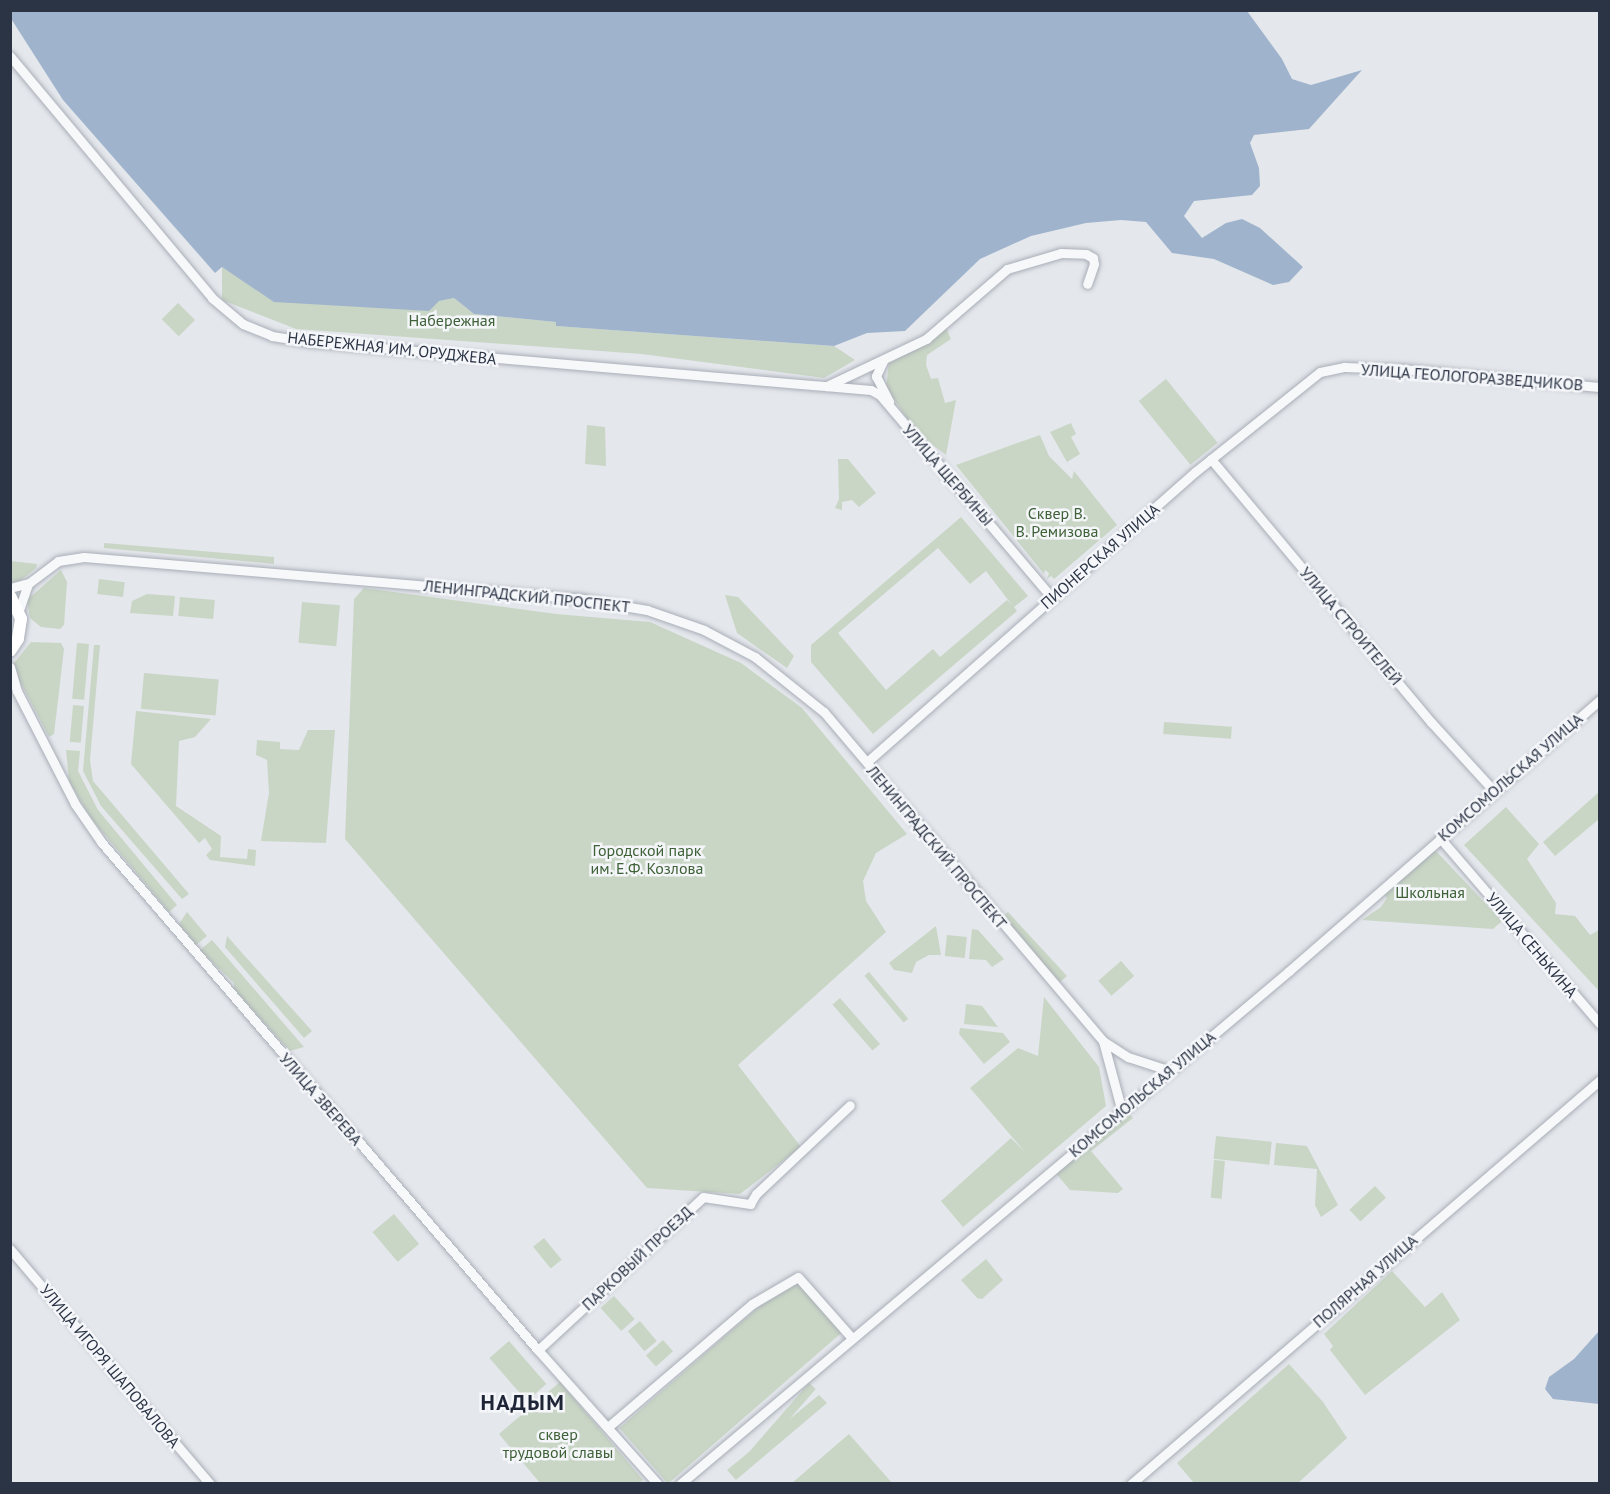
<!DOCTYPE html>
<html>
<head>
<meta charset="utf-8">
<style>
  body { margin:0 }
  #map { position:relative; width:1610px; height:1494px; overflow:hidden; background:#e4e7ec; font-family:"PT Sans",sans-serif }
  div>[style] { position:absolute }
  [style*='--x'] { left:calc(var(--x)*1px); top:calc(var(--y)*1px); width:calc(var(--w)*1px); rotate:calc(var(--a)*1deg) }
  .green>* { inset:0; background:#c9d6c5; transform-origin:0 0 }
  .water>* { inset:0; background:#9fb4cc }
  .roads { filter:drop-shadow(0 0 2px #a9aeb7) drop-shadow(0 0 2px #a9aeb7) }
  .minor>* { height:9px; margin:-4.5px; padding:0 4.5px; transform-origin:4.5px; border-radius:4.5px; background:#f7f8fa }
  .major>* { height:12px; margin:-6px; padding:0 6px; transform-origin:6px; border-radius:6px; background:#fff }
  span { translate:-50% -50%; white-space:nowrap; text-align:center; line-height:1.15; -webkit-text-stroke:5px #f4f6f9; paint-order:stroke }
  .park-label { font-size:16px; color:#3f6138 }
  .street-label { font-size:16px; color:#2b3445 }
  .district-label { font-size:22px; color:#1d2536; font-weight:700; letter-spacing:1.5px }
  .frame { position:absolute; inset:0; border:12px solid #2b3445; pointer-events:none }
</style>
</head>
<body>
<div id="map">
  <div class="green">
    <i style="clip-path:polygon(222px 267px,242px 279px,439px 301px,454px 298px,474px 314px,556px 322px,556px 326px,834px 346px,855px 360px,824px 378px,642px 354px,296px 329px,222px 300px)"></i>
    <i style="left:178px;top:303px;width:24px;height:23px;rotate:45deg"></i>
    <i style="clip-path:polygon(946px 328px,951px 339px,927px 355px,926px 365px,931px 379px,938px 378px,945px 403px,956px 400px,946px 455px,915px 431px,886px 387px,889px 363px)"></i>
    <i style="left:1166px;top:379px;width:82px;height:35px;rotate:51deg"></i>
    <i style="clip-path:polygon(1071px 423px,1076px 434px,1071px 437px,1080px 454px,1067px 462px,1050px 432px)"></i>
    <i style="clip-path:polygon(587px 425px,605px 427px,606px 466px,585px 464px)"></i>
    <i style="clip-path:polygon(1040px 435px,1049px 456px,1072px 479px,1074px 471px,1117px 525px,1054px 579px,1051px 576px,1047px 579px,1049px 573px,1045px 570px,1044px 574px,956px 465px)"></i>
    <i style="clip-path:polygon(838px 459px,848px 459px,876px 493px,859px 507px,852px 500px,842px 502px,842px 510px,835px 508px,839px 499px)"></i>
    <i style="clip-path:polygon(evenodd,961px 517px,1028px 596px,1014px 607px,1017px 611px,873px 734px,811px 662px,811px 645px,961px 517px,938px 548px,970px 584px,986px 571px,1012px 605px,1007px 600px,940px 657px,933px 649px,886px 690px,838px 633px,938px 548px)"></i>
    <i style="clip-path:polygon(104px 543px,274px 557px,274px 564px,104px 548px)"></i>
    <i style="clip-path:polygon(11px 561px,37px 564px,36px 568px,20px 581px,11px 583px)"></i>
    <i style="clip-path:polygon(61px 570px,67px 582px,64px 625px,60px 629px,41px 627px,30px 618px,27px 600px)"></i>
    <i style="left:99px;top:579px;width:26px;height:15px;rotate:7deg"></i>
    <i style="clip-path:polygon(364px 588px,556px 614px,650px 622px,741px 663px,802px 708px,907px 834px,876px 853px,863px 881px,866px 901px,886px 932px,738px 1065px,801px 1147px,740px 1194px,647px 1188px,345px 839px,354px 599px)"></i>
    <i style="clip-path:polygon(147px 594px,175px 596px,173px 616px,130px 613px,132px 601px)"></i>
    <i style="clip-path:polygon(725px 595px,738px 597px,794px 656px,787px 668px,737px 633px)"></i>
    <i style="left:180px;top:597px;width:35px;height:19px;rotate:5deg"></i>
    <i style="left:302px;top:602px;width:38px;height:41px;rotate:5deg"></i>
    <i style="clip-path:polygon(31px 642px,61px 643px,64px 649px,54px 734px,49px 737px,15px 672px,14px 663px)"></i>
    <i style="left:89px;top:644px;width:56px;height:12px;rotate:95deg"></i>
    <i style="clip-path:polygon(94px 645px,100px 645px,90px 760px,93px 781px,189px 894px,182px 899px,101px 806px,83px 771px)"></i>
    <i style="left:144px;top:673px;width:75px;height:36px;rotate:5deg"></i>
    <i style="left:73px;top:705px;width:11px;height:37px;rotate:5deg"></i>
    <i style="clip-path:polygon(136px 711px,211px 719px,195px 737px,179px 741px,176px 806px,221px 836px,220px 857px,247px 859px,248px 849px,256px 850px,255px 866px,210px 860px,206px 855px,212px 849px,205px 838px,199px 843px,131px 764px)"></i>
    <i style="left:1164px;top:722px;width:68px;height:12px;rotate:4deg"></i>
    <i style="clip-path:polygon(308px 730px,335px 730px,326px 843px,261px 841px,269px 793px,267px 760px,256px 755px,257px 740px,280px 742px,280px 749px,299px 750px)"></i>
    <i style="clip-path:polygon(66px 750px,80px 751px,78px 771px,98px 810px,177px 905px,169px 912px,90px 817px,69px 781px)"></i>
    <i style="clip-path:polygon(1599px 792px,1599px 819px,1555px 856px,1543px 842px)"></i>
    <i style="clip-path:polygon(1506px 807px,1539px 844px,1527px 859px,1556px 903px,1555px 914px,1575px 916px,1590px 935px,1599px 930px,1599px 991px,1464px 845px)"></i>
    <i style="clip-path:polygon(1436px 851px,1502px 921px,1493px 929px,1362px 920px,1381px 907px,1387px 898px,1382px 892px,1430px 852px)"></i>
    <i style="clip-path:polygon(187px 912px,207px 936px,196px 945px,179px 924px)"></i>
    <i style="clip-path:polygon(1008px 912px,1067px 976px,1060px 982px,1002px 917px)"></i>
    <i style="clip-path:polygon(936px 926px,941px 955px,929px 955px,916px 962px,912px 973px,894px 970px,889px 963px)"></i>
    <i style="clip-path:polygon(972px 929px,978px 930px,1004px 959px,992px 967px,986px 960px,969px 959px)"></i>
    <i style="left:947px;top:935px;width:20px;height:21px;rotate:6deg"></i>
    <i style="clip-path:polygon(227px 936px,312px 1031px,304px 1038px,225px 947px)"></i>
    <i style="clip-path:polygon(212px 940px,304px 1047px,290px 1051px,234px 990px,234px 983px,200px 950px)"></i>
    <i style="left:1121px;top:961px;width:20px;height:30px;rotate:49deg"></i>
    <i style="left:869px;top:972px;width:61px;height:6px;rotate:50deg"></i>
    <i style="clip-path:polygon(1044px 997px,1099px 1067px,1106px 1106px,963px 1227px,941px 1201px,1011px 1138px,1025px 1152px,970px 1088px,1018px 1048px,1038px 1056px)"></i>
    <i style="left:840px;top:998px;width:61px;height:10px;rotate:49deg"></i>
    <i style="clip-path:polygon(966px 1004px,982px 1006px,998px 1027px,964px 1024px)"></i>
    <i style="clip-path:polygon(960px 1028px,1003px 1033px,1010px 1042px,984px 1064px,959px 1034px)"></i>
    <i style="clip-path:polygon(1129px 1113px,1133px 1118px,1091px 1151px,1123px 1189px,1118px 1193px,1070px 1190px,1054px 1171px)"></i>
    <i style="left:1216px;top:1136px;width:56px;height:23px;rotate:6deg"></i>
    <i style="clip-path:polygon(1276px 1143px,1307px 1146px,1338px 1205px,1321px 1217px,1315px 1205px,1317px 1169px,1274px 1165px)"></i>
    <i style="left:1214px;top:1160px;width:11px;height:38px;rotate:5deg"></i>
    <i style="left:1375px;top:1186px;width:16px;height:35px;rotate:47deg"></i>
    <i style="left:394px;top:1214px;width:39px;height:28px;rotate:50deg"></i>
    <i style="left:544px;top:1238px;width:28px;height:14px;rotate:51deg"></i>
    <i style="clip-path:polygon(986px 1259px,1003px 1280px,982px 1299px,977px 1298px,961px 1280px)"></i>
    <i style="clip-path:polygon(1392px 1271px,1425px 1307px,1442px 1292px,1460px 1320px,1365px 1395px,1330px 1350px,1333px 1346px,1324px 1334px)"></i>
    <i style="left:793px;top:1277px;width:74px;height:230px;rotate:49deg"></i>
    <i style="left:614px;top:1296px;width:31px;height:18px;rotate:48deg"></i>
    <i style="left:640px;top:1321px;width:26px;height:16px;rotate:50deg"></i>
    <i style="left:663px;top:1340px;width:15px;height:23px;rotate:48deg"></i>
    <i style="left:509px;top:1341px;width:57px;height:26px;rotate:49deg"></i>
    <i style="clip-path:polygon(1289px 1364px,1323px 1402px,1347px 1438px,1298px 1483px,1194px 1483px,1177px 1463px)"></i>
    <i style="clip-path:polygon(560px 1382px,643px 1480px,639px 1483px,540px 1483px,499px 1434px)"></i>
    <i style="left:809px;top:1383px;width:9px;height:117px;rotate:41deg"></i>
    <i style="clip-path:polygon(819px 1395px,827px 1403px,736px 1480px,727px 1470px)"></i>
    <i style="clip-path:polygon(849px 1434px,892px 1483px,792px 1483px)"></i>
  </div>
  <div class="water">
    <i style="clip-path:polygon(1247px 11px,1282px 59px,1292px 79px,1311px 85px,1362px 70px,1309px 129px,1254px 135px,1250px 143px,1259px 168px,1260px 186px,1252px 195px,1194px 201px,1184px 216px,1202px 238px,1226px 223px,1242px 219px,1260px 228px,1303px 267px,1289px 282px,1273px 285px,1214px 259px,1172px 253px,1146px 222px,1121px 220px,1086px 223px,1031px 236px,980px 259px,905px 331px,867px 333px,834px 346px,556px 326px,556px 322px,474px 314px,454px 298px,439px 301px,429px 311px,274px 302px,222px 267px,215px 273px,63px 100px,10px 17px,11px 10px)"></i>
    <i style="clip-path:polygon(1599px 1331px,1599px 1404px,1553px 1399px,1545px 1389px,1549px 1377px,1574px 1359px)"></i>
  </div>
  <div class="roads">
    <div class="minor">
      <i style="--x:10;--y:56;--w:315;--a:50.1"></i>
      <i style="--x:212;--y:298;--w:40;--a:40"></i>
      <i style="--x:243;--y:324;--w:31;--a:22"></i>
      <i style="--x:272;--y:336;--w:39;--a:9"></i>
      <i style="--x:311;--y:342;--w:562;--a:4.9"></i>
      <i style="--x:871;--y:390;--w:10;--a:29"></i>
      <i style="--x:880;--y:395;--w:266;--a:49.7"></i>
      <i style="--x:883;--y:361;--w:17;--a:115"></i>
      <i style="--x:876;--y:376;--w:29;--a:63"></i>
      <i style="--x:827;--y:386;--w:110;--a:-25.4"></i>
      <i style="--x:926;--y:339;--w:107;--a:-40.8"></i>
      <i style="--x:1007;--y:269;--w:56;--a:-16.5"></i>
      <i style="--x:1061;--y:253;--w:25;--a:2"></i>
      <i style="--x:1086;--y:254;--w:8;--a:30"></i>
      <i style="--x:1093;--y:258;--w:6;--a:81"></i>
      <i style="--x:1094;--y:264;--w:21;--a:109"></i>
      <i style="--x:1211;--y:459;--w:343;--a:50.1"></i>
      <i style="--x:1431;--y:722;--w:92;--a:47.6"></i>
      <i style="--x:10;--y:588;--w:20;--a:-15"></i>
      <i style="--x:29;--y:583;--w:36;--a:-37"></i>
      <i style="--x:58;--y:561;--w:26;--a:-9"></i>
      <i style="--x:84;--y:557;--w:495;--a:4.8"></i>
      <i style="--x:577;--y:598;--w:71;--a:9.7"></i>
      <i style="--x:647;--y:610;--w:60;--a:19.3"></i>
      <i style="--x:704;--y:630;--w:58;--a:27.9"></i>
      <i style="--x:755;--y:657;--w:88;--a:38.6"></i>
      <i style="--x:824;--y:712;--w:431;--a:49.7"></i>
      <i style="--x:1103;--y:1041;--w:30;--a:33"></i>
      <i style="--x:1128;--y:1057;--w:45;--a:18"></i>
      <i style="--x:19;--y:610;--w:28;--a:-71"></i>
      <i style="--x:10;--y:667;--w:25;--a:74"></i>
      <i style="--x:17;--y:691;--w:127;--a:62.8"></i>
      <i style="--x:75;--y:804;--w:47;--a:55.3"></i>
      <i style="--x:102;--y:843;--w:669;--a:49.31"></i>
      <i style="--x:538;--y:1350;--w:180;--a:48.2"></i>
      <i style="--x:867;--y:762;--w:438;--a:-41.5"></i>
      <i style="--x:1195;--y:472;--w:160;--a:-38.7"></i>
      <i style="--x:1320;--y:372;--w:25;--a:-12"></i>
      <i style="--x:1344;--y:367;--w:57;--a:2"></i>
      <i style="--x:1401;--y:369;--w:200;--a:5.2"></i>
      <i style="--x:1440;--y:838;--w:245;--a:49.3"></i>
      <i style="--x:1103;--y:1041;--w:73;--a:75"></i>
      <i style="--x:10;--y:1249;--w:309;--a:49.6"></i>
      <i style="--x:538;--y:1350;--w:225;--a:-42.8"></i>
      <i style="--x:703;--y:1197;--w:48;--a:8.5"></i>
      <i style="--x:750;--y:1204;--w:12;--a:-59"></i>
      <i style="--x:756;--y:1194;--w:129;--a:-43.4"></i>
      <i style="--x:608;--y:1427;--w:189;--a:-40.5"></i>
      <i style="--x:752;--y:1304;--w:53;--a:-30.4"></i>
      <i style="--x:798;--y:1277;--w:80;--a:48.5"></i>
      <i style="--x:680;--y:1484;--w:796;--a:-40.11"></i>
      <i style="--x:1289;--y:971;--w:413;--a:-41.1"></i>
      <i style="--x:1131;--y:1484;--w:619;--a:-40.74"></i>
    </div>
    <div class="major">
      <i style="--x:10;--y:596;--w:25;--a:64"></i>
      <i style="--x:21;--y:619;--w:20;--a:99"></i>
      <i style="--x:18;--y:639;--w:14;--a:124"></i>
    </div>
  </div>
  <div class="park-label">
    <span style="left:452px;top:320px">Набережная</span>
    <span style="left:1057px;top:522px">Сквер В.<br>В. Ремизова</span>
    <span style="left:647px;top:859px">Городской парк<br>им. Е.Ф. Козлова</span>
    <span style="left:1430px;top:892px">Школьная</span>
    <span style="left:558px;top:1443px">сквер<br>трудовой славы</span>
  </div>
  <div class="street-label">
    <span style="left:392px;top:348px;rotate:6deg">НАБЕРЕЖНАЯ ИМ. ОРУДЖЕВА</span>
    <span style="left:1472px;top:377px;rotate:4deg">УЛИЦА ГЕОЛОГОРАЗВЕДЧИКОВ</span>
    <span style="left:948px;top:475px;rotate:49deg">УЛИЦА ЩЕРБИНЫ</span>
    <span style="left:1100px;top:556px;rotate:-41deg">ПИОНЕРСКАЯ УЛИЦА</span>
    <span style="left:527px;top:596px;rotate:6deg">ЛЕНИНГРАДСКИЙ ПРОСПЕКТ</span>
    <span style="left:1351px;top:626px;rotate:50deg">УЛИЦА СТРОИТЕЛЕЙ</span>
    <span style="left:1510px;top:777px;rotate:-41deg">КОМСОМОЛЬСКАЯ УЛИЦА</span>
    <span style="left:937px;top:847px;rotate:50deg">ЛЕНИНГРАДСКИЙ ПРОСПЕКТ</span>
    <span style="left:1532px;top:945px;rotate:50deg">УЛИЦА СЕНЬКИНА</span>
    <span style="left:1142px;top:1094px;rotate:-40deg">КОМСОМОЛЬСКАЯ УЛИЦА</span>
    <span style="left:321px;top:1099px;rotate:49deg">УЛИЦА ЗВЕРЕВА</span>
    <span style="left:637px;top:1258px;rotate:-43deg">ПАРКОВЫЙ ПРОЕЗД</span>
    <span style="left:1365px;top:1281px;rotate:-41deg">ПОЛЯРНАЯ УЛИЦА</span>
    <span style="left:110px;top:1366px;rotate:50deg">УЛИЦА ИГОРЯ ШАПОВАЛОВА</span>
  </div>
  <div class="district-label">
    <span style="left:523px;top:1403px">НАДЫМ</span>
  </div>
  <div class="frame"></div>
</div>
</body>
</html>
